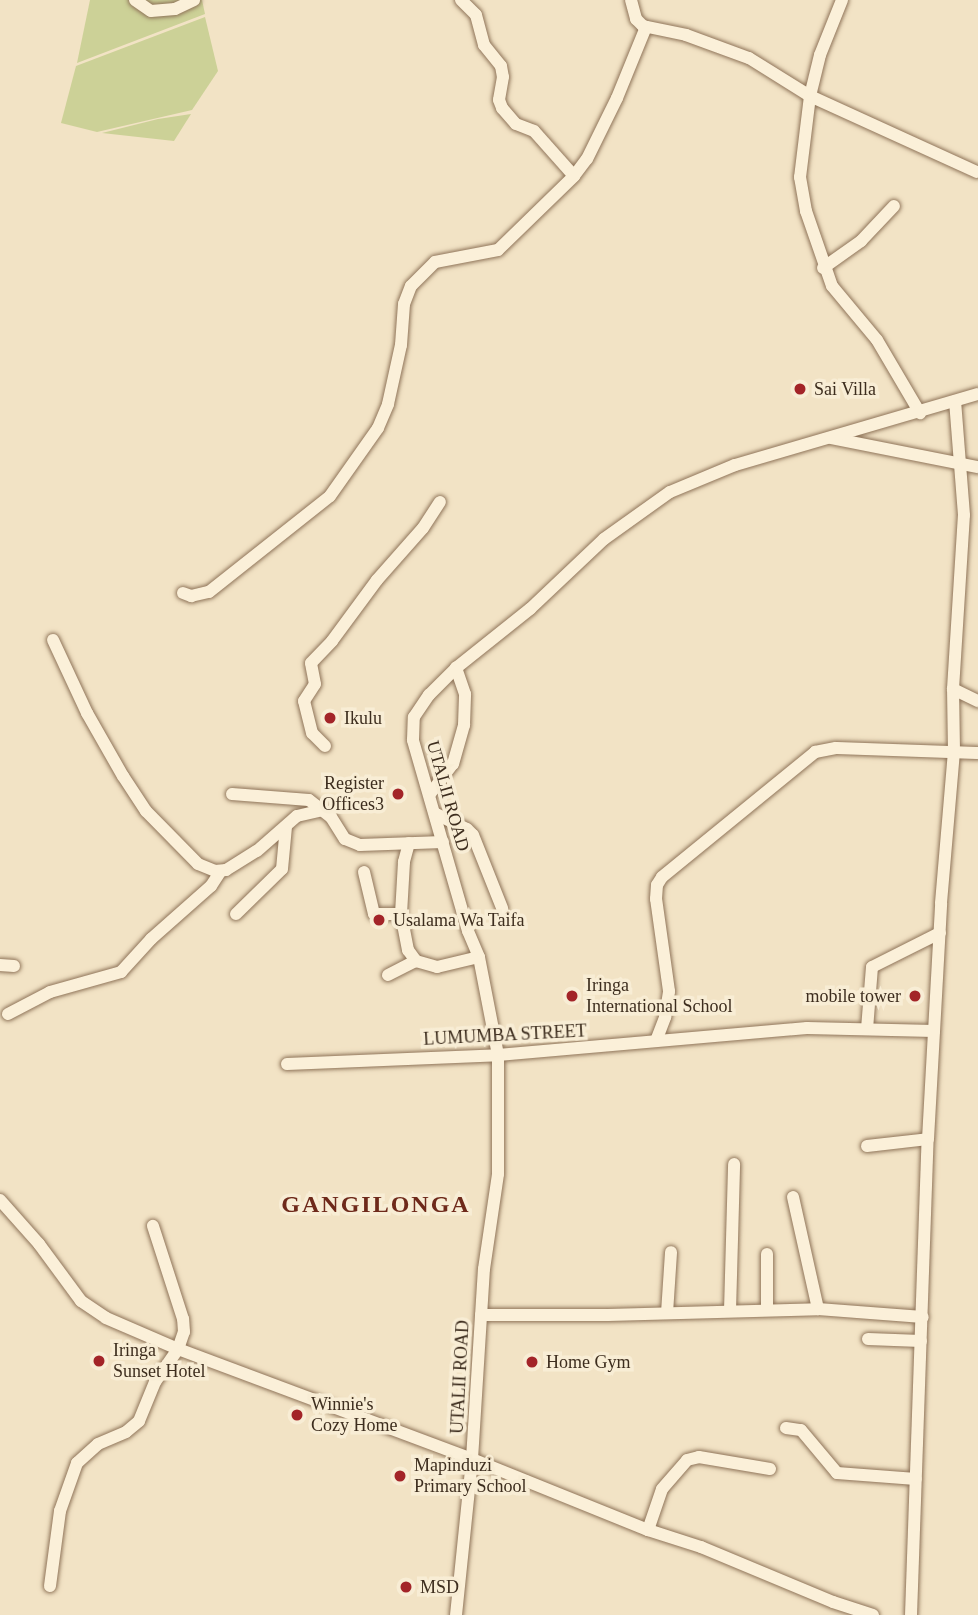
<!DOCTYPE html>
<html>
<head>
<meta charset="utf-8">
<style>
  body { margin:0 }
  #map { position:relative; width:978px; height:1615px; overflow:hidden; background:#f2e3c5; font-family:"Times New Roman",serif }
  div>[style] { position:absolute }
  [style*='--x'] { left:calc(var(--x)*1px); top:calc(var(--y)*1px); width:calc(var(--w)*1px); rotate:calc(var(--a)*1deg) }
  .green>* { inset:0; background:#ccd197 }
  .roads { filter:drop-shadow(0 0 2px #8f7459) drop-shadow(0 0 2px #8f7459) }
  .minor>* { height:12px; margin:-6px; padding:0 6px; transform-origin:6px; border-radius:6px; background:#fbf0d9 }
  .dots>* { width:19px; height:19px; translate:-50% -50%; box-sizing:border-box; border:4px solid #f8edd5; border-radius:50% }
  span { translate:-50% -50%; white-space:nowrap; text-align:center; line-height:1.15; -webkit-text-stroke:7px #f8edd5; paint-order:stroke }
  .poi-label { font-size:18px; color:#3d2d1e }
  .left { translate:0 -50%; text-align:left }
  .right { translate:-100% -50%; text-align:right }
  .street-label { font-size:18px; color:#3d2d1e }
  .district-label { font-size:24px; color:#6e291a; font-weight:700; letter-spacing:2px }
</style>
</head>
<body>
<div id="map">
  <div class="green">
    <i style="clip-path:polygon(90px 0,202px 0,205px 14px,77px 63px)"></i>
    <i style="clip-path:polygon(205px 17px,218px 71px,192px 110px,97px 132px,61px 123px,76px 66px)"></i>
    <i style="clip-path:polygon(191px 114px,174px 141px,102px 133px,158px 119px)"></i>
  </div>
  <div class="roads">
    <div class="minor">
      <i style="--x:135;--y:0;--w:19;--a:35"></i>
      <i style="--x:151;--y:11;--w:24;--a:-5"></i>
      <i style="--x:175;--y:9;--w:21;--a:-25"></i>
      <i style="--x:461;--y:0;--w:21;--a:45"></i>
      <i style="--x:476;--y:15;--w:31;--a:75"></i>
      <i style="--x:484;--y:45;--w:27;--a:51"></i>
      <i style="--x:501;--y:66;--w:11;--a:80"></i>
      <i style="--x:503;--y:77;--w:23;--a:100"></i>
      <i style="--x:499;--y:100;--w:9;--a:69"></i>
      <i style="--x:502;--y:108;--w:21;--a:49"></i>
      <i style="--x:516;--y:124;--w:19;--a:21"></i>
      <i style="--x:534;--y:131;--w:60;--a:48.4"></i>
      <i style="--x:631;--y:0;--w:20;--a:75"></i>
      <i style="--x:636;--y:19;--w:10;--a:45"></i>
      <i style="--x:643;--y:26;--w:44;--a:11.8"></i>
      <i style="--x:686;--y:35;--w:67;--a:20.1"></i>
      <i style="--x:749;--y:58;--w:72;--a:31.9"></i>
      <i style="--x:810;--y:96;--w:183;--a:24.5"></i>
      <i style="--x:842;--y:0;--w:59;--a:111.8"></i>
      <i style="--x:820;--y:55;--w:42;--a:103.7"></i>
      <i style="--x:810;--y:96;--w:82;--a:97"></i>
      <i style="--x:800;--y:177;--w:35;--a:80"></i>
      <i style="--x:806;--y:211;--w:79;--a:70.9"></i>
      <i style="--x:832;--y:286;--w:70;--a:50.2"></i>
      <i style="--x:877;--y:340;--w:85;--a:59.5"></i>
      <i style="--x:823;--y:268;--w:47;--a:-35.4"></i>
      <i style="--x:861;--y:241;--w:48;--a:-46.7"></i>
      <i style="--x:831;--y:438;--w:150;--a:11.2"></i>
      <i style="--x:183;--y:593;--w:9;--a:21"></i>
      <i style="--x:191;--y:596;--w:18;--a:-13"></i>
      <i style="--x:209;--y:592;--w:154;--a:-38.4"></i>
      <i style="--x:330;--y:496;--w:83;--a:-54.8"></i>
      <i style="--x:378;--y:428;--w:26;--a:-67"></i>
      <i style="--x:388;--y:404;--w:60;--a:-77.6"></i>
      <i style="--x:401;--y:345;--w:41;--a:-85.8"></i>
      <i style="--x:404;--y:304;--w:19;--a:-69"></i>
      <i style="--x:411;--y:286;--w:34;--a:-45"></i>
      <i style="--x:435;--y:262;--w:64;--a:-10.8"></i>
      <i style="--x:498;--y:250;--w:106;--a:-44.2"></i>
      <i style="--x:574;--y:176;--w:21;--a:-53"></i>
      <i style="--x:587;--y:159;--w:68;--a:-63.8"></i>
      <i style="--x:617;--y:98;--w:77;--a:-67.8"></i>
      <i style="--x:53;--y:640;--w:81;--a:65"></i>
      <i style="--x:87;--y:713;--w:73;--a:60.3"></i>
      <i style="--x:123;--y:776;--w:42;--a:56.7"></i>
      <i style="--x:146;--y:811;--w:74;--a:45.5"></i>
      <i style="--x:198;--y:864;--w:18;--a:22"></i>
      <i style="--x:215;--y:871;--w:11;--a:-5"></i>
      <i style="--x:226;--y:870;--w:36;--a:-32"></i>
      <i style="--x:257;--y:851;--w:53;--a:-41.2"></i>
      <i style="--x:297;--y:816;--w:27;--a:-13"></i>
      <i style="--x:953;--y:689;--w:28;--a:26"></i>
      <i style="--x:325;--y:746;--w:18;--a:-135"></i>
      <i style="--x:312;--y:733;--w:33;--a:-104"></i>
      <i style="--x:304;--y:701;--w:20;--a:-57"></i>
      <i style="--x:315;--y:684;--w:21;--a:-101"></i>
      <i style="--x:311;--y:663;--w:30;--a:-46"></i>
      <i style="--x:332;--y:641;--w:76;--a:-53.6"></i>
      <i style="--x:377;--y:580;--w:69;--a:-48.5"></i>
      <i style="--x:423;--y:528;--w:31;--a:-57"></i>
      <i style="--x:232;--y:794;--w:77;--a:4.5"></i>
      <i style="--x:309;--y:800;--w:28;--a:38"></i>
      <i style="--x:331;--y:817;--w:26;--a:58"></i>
      <i style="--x:345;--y:839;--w:16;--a:22"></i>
      <i style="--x:360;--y:845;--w:83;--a:-2.1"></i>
      <i style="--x:430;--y:794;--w:38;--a:-53"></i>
      <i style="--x:453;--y:764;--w:41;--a:-74.2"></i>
      <i style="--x:464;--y:725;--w:31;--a:-88"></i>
      <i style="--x:465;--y:694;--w:28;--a:-109"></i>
      <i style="--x:436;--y:814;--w:34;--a:26"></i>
      <i style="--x:467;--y:829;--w:8;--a:45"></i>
      <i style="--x:473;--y:835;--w:79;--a:68.3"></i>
      <i style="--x:409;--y:843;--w:20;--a:105"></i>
      <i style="--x:404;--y:862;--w:52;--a:93.3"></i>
      <i style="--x:401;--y:914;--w:37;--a:79"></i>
      <i style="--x:408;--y:950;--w:14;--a:54"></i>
      <i style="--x:416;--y:961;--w:22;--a:16"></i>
      <i style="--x:437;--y:967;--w:43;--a:-13.4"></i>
      <i style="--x:364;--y:872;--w:43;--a:76.6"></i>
      <i style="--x:374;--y:914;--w:27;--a:0"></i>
      <i style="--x:236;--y:914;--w:64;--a:-44.4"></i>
      <i style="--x:282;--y:869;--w:42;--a:-84.6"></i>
      <i style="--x:0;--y:965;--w:14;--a:4"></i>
      <i style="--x:388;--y:975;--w:31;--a:-27"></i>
      <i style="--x:8;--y:1014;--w:47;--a:-27.6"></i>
      <i style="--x:50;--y:992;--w:74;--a:-15.7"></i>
      <i style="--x:121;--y:972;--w:45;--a:-47.7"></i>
      <i style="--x:151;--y:939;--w:80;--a:-41.5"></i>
      <i style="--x:211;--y:886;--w:17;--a:-57"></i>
      <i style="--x:867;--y:1029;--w:62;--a:-85.4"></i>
      <i style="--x:872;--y:967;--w:76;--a:-26.6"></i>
      <i style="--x:656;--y:1041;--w:26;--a:-69"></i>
      <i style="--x:665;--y:1017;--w:26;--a:-81"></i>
      <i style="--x:669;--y:991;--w:93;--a:-98"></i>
      <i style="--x:656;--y:899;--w:14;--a:-86"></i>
      <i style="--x:657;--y:885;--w:9;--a:-58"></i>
      <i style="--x:662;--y:877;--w:198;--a:-39.2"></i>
      <i style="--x:815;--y:752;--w:21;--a:-11"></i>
      <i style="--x:836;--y:748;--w:142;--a:2"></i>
      <i style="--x:287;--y:1064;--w:211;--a:-2.4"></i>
      <i style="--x:498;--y:1055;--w:310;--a:-5"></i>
      <i style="--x:807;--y:1028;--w:127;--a:1.4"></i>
      <i style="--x:867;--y:1146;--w:61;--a:-6.5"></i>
      <i style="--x:793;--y:1197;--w:115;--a:77.4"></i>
      <i style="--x:0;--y:1200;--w:59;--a:48.4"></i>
      <i style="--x:39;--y:1244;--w:71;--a:53.6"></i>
      <i style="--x:81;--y:1301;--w:30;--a:34"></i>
      <i style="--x:106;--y:1318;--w:78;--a:23.3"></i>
      <i style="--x:178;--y:1349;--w:314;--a:20.5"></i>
      <i style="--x:472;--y:1459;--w:190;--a:22"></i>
      <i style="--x:648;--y:1530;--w:56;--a:17.8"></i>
      <i style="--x:701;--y:1547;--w:143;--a:22.6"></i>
      <i style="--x:833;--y:1602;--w:42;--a:18"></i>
      <i style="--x:767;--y:1310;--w:56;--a:-90"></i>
      <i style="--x:730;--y:1311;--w:147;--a:-88.4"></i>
      <i style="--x:667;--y:1313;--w:61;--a:-86.2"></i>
      <i style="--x:481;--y:1315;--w:127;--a:0"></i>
      <i style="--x:608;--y:1315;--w:210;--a:-1.6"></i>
      <i style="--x:818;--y:1309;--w:105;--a:4.4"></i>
      <i style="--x:868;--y:1339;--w:53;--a:2.2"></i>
      <i style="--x:786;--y:1428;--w:15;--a:8"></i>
      <i style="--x:801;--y:1430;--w:56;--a:50.1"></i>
      <i style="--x:837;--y:1473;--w:79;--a:4.3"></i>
      <i style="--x:648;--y:1530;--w:43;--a:-71.1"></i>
      <i style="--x:662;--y:1489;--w:38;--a:-49"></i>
      <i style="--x:687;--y:1460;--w:12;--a:-14"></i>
      <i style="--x:699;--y:1457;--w:72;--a:9.6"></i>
      <i style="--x:50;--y:1586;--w:76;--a:-82.4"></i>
      <i style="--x:60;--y:1511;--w:51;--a:-70.5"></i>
      <i style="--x:77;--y:1463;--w:28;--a:-42"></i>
      <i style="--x:98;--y:1444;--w:30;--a:-23"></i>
      <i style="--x:126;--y:1432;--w:17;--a:-40"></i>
      <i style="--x:139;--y:1421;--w:42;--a:-67.7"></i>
      <i style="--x:155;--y:1382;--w:40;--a:-55.1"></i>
      <i style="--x:178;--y:1349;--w:18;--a:-71"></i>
      <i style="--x:184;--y:1332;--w:13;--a:-94"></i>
      <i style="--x:183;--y:1319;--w:98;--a:-107.9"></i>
      <i style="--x:456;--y:1615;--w:157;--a:-84.1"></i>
      <i style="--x:472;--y:1459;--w:190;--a:-86.4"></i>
      <i style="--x:484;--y:1269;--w:96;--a:-81.6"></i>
      <i style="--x:498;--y:1174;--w:119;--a:-90"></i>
      <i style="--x:498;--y:1055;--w:100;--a:-101"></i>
      <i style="--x:479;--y:957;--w:28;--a:-113"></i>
      <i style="--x:468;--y:931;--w:199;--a:-106.1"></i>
      <i style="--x:413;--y:740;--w:23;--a:-88"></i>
      <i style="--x:414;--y:717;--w:27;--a:-56"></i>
      <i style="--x:429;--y:695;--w:38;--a:-45"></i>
      <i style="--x:456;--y:668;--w:95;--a:-38.6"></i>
      <i style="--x:530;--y:609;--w:102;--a:-43.4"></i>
      <i style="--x:604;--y:539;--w:81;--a:-35.5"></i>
      <i style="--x:670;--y:492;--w:70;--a:-22.6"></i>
      <i style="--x:735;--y:465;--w:253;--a:-16.3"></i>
      <i style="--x:911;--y:1615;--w:476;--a:-88"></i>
      <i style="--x:928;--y:1139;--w:236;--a:-86.8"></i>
      <i style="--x:941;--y:903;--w:153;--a:-85.1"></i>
      <i style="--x:954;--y:751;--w:62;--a:-90.9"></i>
      <i style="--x:953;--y:689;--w:174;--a:-86.4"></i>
      <i style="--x:964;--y:515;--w:114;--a:-94.5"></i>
    </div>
  </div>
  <div class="dots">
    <i style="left:800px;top:389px;background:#a32428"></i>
    <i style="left:330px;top:718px;background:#a32428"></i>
    <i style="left:398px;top:794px;background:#a32428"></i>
    <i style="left:379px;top:920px;background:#a32428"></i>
    <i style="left:572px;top:996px;background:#a32428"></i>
    <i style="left:915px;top:996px;background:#a32428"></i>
    <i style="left:99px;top:1361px;background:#a32428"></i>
    <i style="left:532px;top:1362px;background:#a32428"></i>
    <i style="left:297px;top:1415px;background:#a32428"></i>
    <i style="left:400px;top:1476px;background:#a32428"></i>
    <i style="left:406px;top:1587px;background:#a32428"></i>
  </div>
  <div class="poi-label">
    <span class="left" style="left:814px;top:389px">Sai Villa</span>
    <span class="left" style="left:344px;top:718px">Ikulu</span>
    <span class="right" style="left:384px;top:794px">Register<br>Offices3</span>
    <span class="left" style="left:393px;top:920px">Usalama Wa Taifa</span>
    <span class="left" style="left:586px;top:996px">Iringa<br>International School</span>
    <span class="right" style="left:901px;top:996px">mobile tower</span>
    <span class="left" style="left:113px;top:1361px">Iringa<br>Sunset Hotel</span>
    <span class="left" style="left:546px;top:1362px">Home Gym</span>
    <span class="left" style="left:311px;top:1415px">Winnie's<br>Cozy Home</span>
    <span class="left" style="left:414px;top:1476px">Mapinduzi<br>Primary School</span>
    <span class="left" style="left:420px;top:1587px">MSD</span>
  </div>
  <div class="street-label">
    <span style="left:448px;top:796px;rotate:74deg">UTALII ROAD</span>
    <span style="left:505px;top:1035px;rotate:-3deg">LUMUMBA STREET</span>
    <span style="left:460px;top:1377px;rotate:-87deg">UTALII ROAD</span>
  </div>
  <div class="district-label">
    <span style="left:376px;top:1205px">GANGILONGA</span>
  </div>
</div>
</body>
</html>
